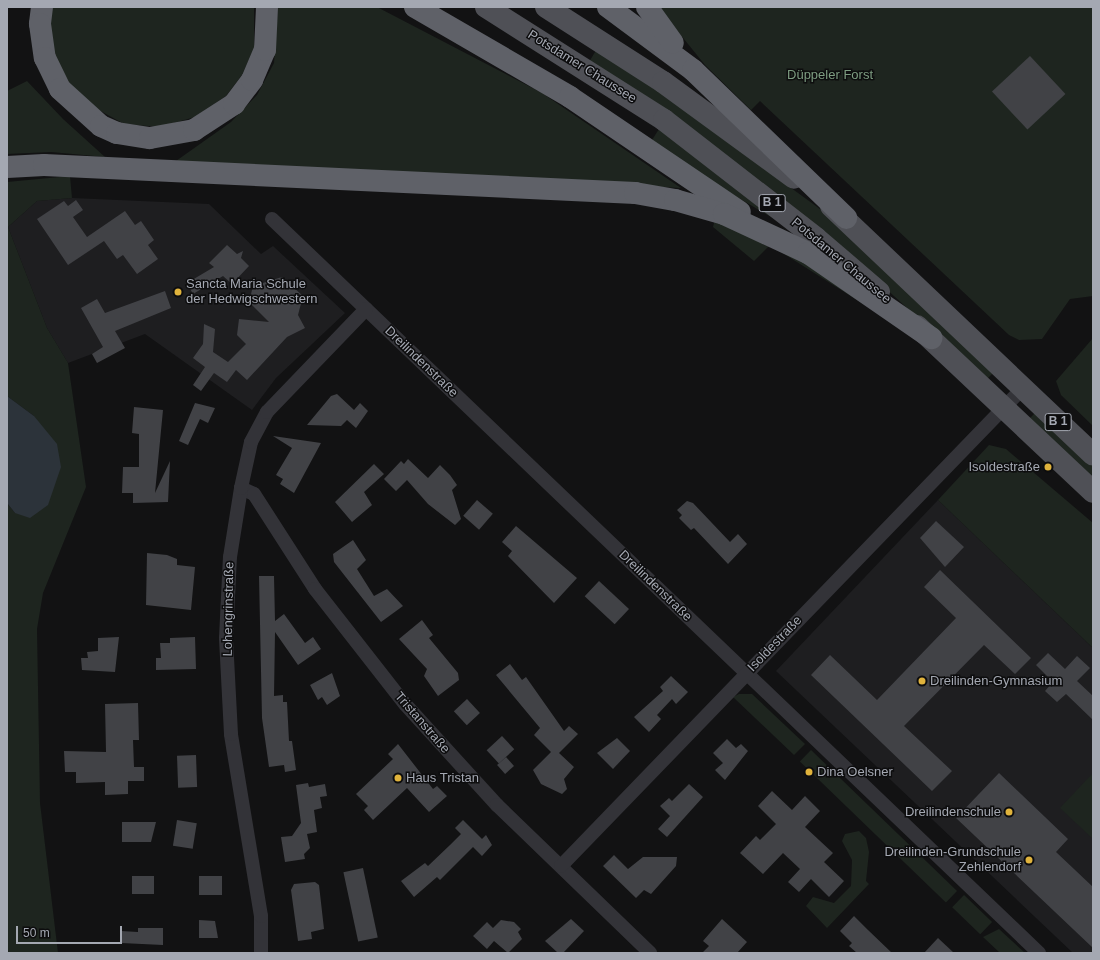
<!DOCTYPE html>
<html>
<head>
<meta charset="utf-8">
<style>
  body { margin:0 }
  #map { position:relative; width:1100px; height:960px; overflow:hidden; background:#121213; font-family:Arial,sans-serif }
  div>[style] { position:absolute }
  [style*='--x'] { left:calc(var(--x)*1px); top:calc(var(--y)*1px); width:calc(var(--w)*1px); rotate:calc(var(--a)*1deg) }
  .built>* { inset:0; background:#1e1e20 }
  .green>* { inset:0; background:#1e251f; transform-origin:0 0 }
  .water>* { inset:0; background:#2c333a }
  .building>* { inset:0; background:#414246; transform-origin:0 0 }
  .street>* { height:14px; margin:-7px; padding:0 7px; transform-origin:7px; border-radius:7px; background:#333338 }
  .primary>* { height:22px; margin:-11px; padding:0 11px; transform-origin:11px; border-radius:11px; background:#4f5056 }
  .highway>* { height:22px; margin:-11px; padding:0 11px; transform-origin:11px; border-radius:11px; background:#5f6168 }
  .dots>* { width:11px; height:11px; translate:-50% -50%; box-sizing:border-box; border:2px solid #0d0d0e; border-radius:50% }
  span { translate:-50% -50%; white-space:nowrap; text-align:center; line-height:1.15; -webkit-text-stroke:3px #0d0d0e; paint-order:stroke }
  .shield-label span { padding:1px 3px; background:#0d0d0e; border:1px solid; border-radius:3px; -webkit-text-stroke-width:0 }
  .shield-label { font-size:12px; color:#a4a8b2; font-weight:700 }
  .street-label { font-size:13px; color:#a4a8b2 }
  .park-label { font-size:13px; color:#7d9c81 }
  .poi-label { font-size:13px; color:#a4a8b2 }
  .left { translate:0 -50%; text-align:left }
  .right { translate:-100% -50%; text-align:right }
  .frame { position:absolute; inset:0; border:8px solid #a4a8b2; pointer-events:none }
  .scale { position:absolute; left:16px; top:926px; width:106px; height:18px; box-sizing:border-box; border:2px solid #a4a8b2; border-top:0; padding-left:5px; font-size:12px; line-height:14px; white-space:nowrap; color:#a4a8b2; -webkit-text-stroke:3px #0d0d0e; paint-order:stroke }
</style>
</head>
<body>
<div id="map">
  <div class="built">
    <i style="clip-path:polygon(72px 198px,209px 204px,261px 254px,273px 246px,345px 313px,276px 378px,252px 410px,145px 334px,68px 363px,47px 328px,8px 227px,37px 201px)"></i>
    <i style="clip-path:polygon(938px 500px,1093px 648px,1093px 953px,1073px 953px,776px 671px)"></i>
  </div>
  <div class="green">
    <i style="clip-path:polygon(51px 7px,254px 7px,254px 48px,242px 75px,226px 96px,195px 117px,160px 127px,124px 124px,97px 109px,75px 91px,62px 72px,54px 53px,49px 23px)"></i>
    <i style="clip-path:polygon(278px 7px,377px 7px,542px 93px,681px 188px,176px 161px,231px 122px,257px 95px,274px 63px)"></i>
    <i style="clip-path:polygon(658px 7px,1093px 7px,1093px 296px,1070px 299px,1042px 339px,1019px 340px,1009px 335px,760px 101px,751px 110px,705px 65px)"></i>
    <i style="clip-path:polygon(598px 47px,820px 209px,995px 371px,986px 380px,860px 265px,589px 62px)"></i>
    <i style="clip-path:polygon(27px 81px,63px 119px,105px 157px,51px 152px,7px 154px,7px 91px)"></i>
    <i style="clip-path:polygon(659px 129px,781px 223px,720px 187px,652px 140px)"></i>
    <i style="clip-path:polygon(70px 176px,72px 198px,37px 201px,8px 227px,47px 328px,68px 363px,86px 487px,43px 593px,37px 629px,40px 803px,58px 953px,7px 953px,7px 503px,15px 513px,34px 416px,7px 396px,7px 182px)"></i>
    <i style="clip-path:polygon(715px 219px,772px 241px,868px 307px,770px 245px,754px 261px,713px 227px)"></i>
    <i style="clip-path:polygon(1093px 338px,1093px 426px,1061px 395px,1056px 381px)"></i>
    <i style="clip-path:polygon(1037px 411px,1093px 465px,1093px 482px,1028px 420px)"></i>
    <i style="clip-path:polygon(989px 445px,1006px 449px,1093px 523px,1093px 648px,938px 500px)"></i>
    <i style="clip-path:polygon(739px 694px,752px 694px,805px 744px,794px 755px,733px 697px)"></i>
    <i style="left:811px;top:750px;width:203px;height:16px;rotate:44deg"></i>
    <i style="clip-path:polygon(1093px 773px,1093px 839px,1060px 808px)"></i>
    <i style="clip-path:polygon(859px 831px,866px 838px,869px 852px,866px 881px,869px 884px,827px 928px,806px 906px,813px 897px,834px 903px,851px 886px,852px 860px,842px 841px,845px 834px)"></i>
    <i style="left:964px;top:895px;width:39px;height:17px;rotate:44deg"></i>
    <i style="clip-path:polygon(999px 929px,1025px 953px,1000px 953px,983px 937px)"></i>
  </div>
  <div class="water">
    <i style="clip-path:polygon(7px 396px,34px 416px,57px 444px,61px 467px,48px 505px,30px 518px,15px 513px,7px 503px)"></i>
  </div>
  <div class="building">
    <i style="left:1030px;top:56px;width:52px;height:52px;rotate:47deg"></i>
    <i style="clip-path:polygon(76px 200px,83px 210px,73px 217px,87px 237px,125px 211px,135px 225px,141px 221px,154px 240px,148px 245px,158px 259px,137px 274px,123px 255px,117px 259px,104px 241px,68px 265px,37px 219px,64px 201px,68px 206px)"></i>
    <i style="clip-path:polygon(227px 245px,237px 254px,243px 251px,241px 258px,249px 266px,232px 284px,223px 276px,193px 294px,187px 283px,214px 267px,209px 263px)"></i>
    <i style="clip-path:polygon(282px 277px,303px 296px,298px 315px,305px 328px,287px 337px,247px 380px,236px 370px,227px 382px,214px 373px,201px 391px,193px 385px,205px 367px,193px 358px,203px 344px,204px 324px,215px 329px,213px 352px,228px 362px,246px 344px,237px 335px,239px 319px,269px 322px,249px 302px,253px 286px)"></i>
    <i style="clip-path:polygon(165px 291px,171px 308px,115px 331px,125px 348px,97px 363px,92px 354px,103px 347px,81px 308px,97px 299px,105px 313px)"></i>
    <i style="clip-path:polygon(337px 394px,354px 410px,360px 403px,368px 411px,356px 428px,347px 420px,341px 426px,307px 425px,331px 396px)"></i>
    <i style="clip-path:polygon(195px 403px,215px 408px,208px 423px,200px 419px,188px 445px,179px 441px)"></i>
    <i style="clip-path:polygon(134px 407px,163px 410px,155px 493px,170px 461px,168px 502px,133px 503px,133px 493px,122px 493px,123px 467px,139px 467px,139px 434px,132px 433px)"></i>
    <i style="clip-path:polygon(273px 436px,321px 443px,294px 493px,280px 484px,283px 479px,276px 475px,292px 448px)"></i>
    <i style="clip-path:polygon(408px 459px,428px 478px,440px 465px,450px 475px,457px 485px,452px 490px,461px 519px,455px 525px,428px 504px,407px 480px,396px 491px,384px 479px,401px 461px,404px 464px)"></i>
    <i style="clip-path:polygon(374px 464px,384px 474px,364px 492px,372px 505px,352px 522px,335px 502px)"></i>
    <i style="left:477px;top:500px;width:21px;height:21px;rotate:41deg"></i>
    <i style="clip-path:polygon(687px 501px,693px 503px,730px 542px,738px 534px,747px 544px,728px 564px,694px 528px,691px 530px,679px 518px,682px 515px,677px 510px)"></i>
    <i style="clip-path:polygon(936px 521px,964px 547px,945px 567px,920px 538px)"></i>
    <i style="clip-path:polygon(516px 526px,577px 578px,554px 603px,508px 556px,512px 551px,502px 542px)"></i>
    <i style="clip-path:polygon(353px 540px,366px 560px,357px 569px,374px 596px,387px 589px,403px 606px,381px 622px,334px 562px,333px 554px)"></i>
    <i style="clip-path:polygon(147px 553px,167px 555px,177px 559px,177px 565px,195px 567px,191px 610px,146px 605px)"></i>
    <i style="clip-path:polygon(940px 570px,1031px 658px,1015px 674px,984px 645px,904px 726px,952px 771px,932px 791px,811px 675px,830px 655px,877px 700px,956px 618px,924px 587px)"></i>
    <i style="clip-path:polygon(259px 576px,274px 576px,275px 621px,284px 614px,305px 643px,313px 637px,321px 649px,298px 665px,275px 632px,274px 696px,283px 695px,283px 702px,287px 702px,289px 741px,292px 741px,296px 770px,285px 772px,284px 765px,269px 767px,262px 718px)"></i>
    <i style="left:599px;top:581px;width:41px;height:21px;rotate:43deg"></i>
    <i style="clip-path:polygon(422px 620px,433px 635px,429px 638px,458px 673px,459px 680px,438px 696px,424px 676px,427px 669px,399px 639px)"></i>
    <i style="clip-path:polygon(119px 637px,115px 672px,82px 670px,81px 658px,88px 658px,87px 652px,98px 651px,98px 638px)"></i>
    <i style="clip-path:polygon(195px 637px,196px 669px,156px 670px,156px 658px,161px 658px,160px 643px,170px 643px,170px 638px)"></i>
    <i style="clip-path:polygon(1048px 653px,1065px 669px,1077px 656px,1090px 668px,1077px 681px,1093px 696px,1093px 720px,1066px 694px,1057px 702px,1045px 691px,1053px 682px,1036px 665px)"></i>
    <i style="clip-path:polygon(510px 664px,522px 680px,526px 677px,564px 731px,569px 726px,578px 734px,559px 753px,574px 767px,564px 779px,567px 789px,562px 794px,541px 784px,533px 770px,551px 752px,534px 735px,540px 728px,496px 675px)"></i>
    <i style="clip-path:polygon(332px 673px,340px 696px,327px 705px,322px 697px,318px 700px,310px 685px)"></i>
    <i style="clip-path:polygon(671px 676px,688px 692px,676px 704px,672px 699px,657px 715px,661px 719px,649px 732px,634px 717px,663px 691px,660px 687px)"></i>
    <i style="left:467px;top:699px;width:19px;height:18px;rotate:47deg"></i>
    <i style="clip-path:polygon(138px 703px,139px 740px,133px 740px,134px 767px,144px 767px,144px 781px,128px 781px,128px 794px,105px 795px,105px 782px,76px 783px,76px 772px,65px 772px,64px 751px,106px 752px,105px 704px)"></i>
    <i style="left:502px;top:736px;width:18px;height:21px;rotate:47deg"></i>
    <i style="clip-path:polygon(617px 738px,630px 751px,613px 769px,597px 753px)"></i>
    <i style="clip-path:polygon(727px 739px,736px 748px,741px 744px,748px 751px,725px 780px,715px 770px,723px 763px,713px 753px)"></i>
    <i style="clip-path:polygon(398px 744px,433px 789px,437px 786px,447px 796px,429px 812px,407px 788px,373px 820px,364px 810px,368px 806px,356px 794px,393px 759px,388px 754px)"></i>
    <i style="left:196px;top:755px;width:32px;height:19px;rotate:88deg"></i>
    <i style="left:506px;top:757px;width:12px;height:12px;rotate:48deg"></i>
    <i style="clip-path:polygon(999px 773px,1068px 839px,1056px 852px,1093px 887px,1093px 948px,956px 818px)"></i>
    <i style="clip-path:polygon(308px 783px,309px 787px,325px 784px,327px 796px,320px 797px,322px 808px,314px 810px,317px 832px,307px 834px,310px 848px,304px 854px,305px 859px,285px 862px,281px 837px,292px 836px,301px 823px,296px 785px)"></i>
    <i style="clip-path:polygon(689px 784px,703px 797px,667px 837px,658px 829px,670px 816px,660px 806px,669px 798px,672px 801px)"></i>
    <i style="clip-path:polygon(772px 791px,792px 810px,805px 796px,820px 811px,805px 827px,833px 853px,824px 862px,844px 881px,829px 897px,811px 879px,799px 892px,788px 882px,800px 869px,783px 853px,763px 874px,740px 853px,756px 836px,760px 840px,776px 824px,758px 806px)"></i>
    <i style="left:177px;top:820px;width:20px;height:26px;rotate:9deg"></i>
    <i style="clip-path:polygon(463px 820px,482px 839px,486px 835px,492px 845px,482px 856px,473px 847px,440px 880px,437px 877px,414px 897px,401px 881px,425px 863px,428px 866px,450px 845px,461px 834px,455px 828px)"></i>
    <i style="clip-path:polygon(122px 822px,156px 822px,151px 842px,122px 842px)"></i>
    <i style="clip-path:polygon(614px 855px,628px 869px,643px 857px,677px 857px,676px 866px,651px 894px,644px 890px,636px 898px,603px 866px)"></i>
    <i style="left:363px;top:868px;width:71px;height:20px;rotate:78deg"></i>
    <i style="left:132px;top:876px;width:22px;height:18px"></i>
    <i style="left:199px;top:876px;width:23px;height:19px"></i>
    <i style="clip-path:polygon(315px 882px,319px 885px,324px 929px,311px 932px,312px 939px,298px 941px,291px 890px,294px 884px)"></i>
    <i style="clip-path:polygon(854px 916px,868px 930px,892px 953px,857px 953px,849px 946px,852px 943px,840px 931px)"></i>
    <i style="clip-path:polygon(571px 919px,584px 931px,563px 953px,558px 953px,545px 941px)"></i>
    <i style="clip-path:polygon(722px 919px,747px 942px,737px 953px,702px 953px,709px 946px,703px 941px)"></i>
    <i style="clip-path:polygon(199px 920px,215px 921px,218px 938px,199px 938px)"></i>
    <i style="clip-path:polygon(501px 920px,514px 922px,521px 929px,518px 932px,522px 939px,508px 953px,494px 941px,487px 949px,473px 936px,487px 922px,493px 928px)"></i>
    <i style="clip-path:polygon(138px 928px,163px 928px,163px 945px,121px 943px,121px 931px,138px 932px)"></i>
    <i style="clip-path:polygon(938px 938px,954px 953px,924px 953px)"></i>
  </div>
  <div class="street">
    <i style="--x:272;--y:219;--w:1062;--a:43.74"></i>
    <i style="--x:241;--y:488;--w:14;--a:25"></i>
    <i style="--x:254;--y:494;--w:113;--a:57.3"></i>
    <i style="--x:315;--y:589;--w:146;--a:52"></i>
    <i style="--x:405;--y:704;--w:137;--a:47.7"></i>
    <i style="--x:497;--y:805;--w:213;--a:44"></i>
    <i style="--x:561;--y:866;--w:665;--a:-45.98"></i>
    <i style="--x:261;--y:953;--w:37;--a:-90"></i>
    <i style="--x:261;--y:916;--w:184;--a:-99.4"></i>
    <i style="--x:231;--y:734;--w:96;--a:-93"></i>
    <i style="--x:226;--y:638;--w:81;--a:-87.2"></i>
    <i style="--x:230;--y:557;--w:70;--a:-80.9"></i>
    <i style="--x:241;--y:488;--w:47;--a:-77.7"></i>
    <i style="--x:251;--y:442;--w:34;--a:-62"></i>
    <i style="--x:267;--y:412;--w:143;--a:-46.1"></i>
  </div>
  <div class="primary">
    <i style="--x:486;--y:7;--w:211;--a:32.4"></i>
    <i style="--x:664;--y:120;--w:192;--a:37.8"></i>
    <i style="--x:816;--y:238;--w:83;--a:40.6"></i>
    <i style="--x:546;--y:7;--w:139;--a:32.7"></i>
    <i style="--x:663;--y:82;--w:162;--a:36.2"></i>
    <i style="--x:831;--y:206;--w:361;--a:43.5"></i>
    <i style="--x:917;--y:326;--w:242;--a:43.3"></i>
  </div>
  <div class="highway">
    <i style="--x:42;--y:7;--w:17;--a:97"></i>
    <i style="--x:40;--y:24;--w:34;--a:82"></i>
    <i style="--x:45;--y:58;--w:34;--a:64"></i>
    <i style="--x:60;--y:89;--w:55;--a:42.1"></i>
    <i style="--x:101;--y:126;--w:17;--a:24"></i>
    <i style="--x:117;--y:133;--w:33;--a:9"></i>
    <i style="--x:150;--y:138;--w:45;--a:-10.3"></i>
    <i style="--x:194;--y:130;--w:48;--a:-33"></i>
    <i style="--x:234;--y:104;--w:30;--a:-53"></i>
    <i style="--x:252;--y:80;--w:33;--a:-67"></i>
    <i style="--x:265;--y:50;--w:43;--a:-87.3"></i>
    <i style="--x:415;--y:7;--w:179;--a:30.1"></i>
    <i style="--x:570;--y:97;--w:205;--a:34.1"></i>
    <i style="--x:608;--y:7;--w:106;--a:36.5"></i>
    <i style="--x:693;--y:70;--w:213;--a:44"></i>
    <i style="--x:647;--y:7;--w:44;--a:54.2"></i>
    <i style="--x:7;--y:167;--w:37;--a:-3"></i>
    <i style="--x:44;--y:165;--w:592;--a:2.71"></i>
    <i style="--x:635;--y:193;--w:41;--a:9.9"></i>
    <i style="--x:675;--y:200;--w:51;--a:15.9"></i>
    <i style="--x:724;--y:214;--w:93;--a:24.9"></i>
    <i style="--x:808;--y:253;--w:150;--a:34.6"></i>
  </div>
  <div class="dots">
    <i style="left:178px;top:292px;background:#e0b33c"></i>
    <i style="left:1048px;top:467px;background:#e0b33c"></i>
    <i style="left:922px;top:681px;background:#e0b33c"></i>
    <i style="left:809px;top:772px;background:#e0b33c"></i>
    <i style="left:398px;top:778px;background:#e0b33c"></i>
    <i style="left:1009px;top:812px;background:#e0b33c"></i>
    <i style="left:1029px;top:860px;background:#e0b33c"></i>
  </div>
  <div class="shield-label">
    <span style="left:772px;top:203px">B 1</span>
    <span style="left:1058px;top:422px">B 1</span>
  </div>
  <div class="street-label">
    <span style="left:582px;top:67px;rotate:32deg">Potsdamer Chaussee</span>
    <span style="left:841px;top:261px;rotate:40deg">Potsdamer Chaussee</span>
    <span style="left:421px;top:362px;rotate:44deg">Dreilindenstraße</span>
    <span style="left:655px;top:586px;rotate:44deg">Dreilindenstraße</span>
    <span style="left:229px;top:609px;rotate:-89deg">Lohengrinstraße</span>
    <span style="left:775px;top:644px;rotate:-46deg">Isoldestraße</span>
    <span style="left:422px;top:723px;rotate:49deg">Tristanstraße</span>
  </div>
  <div class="park-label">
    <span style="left:830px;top:75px">Düppeler Forst</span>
  </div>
  <div class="poi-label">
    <span class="left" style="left:186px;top:292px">Sancta Maria Schule<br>der Hedwigschwestern</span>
    <span class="right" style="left:1040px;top:467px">Isoldestraße</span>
    <span class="left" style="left:930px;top:681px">Dreilinden-Gymnasium</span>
    <span class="left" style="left:817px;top:772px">Dina Oelsner</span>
    <span class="left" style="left:406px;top:778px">Haus Tristan</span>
    <span class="right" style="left:1001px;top:812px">Dreilindenschule</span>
    <span class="right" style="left:1021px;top:860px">Dreilinden-Grundschule<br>Zehlendorf</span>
  </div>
  <div class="frame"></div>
  <div class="scale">50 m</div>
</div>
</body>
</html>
